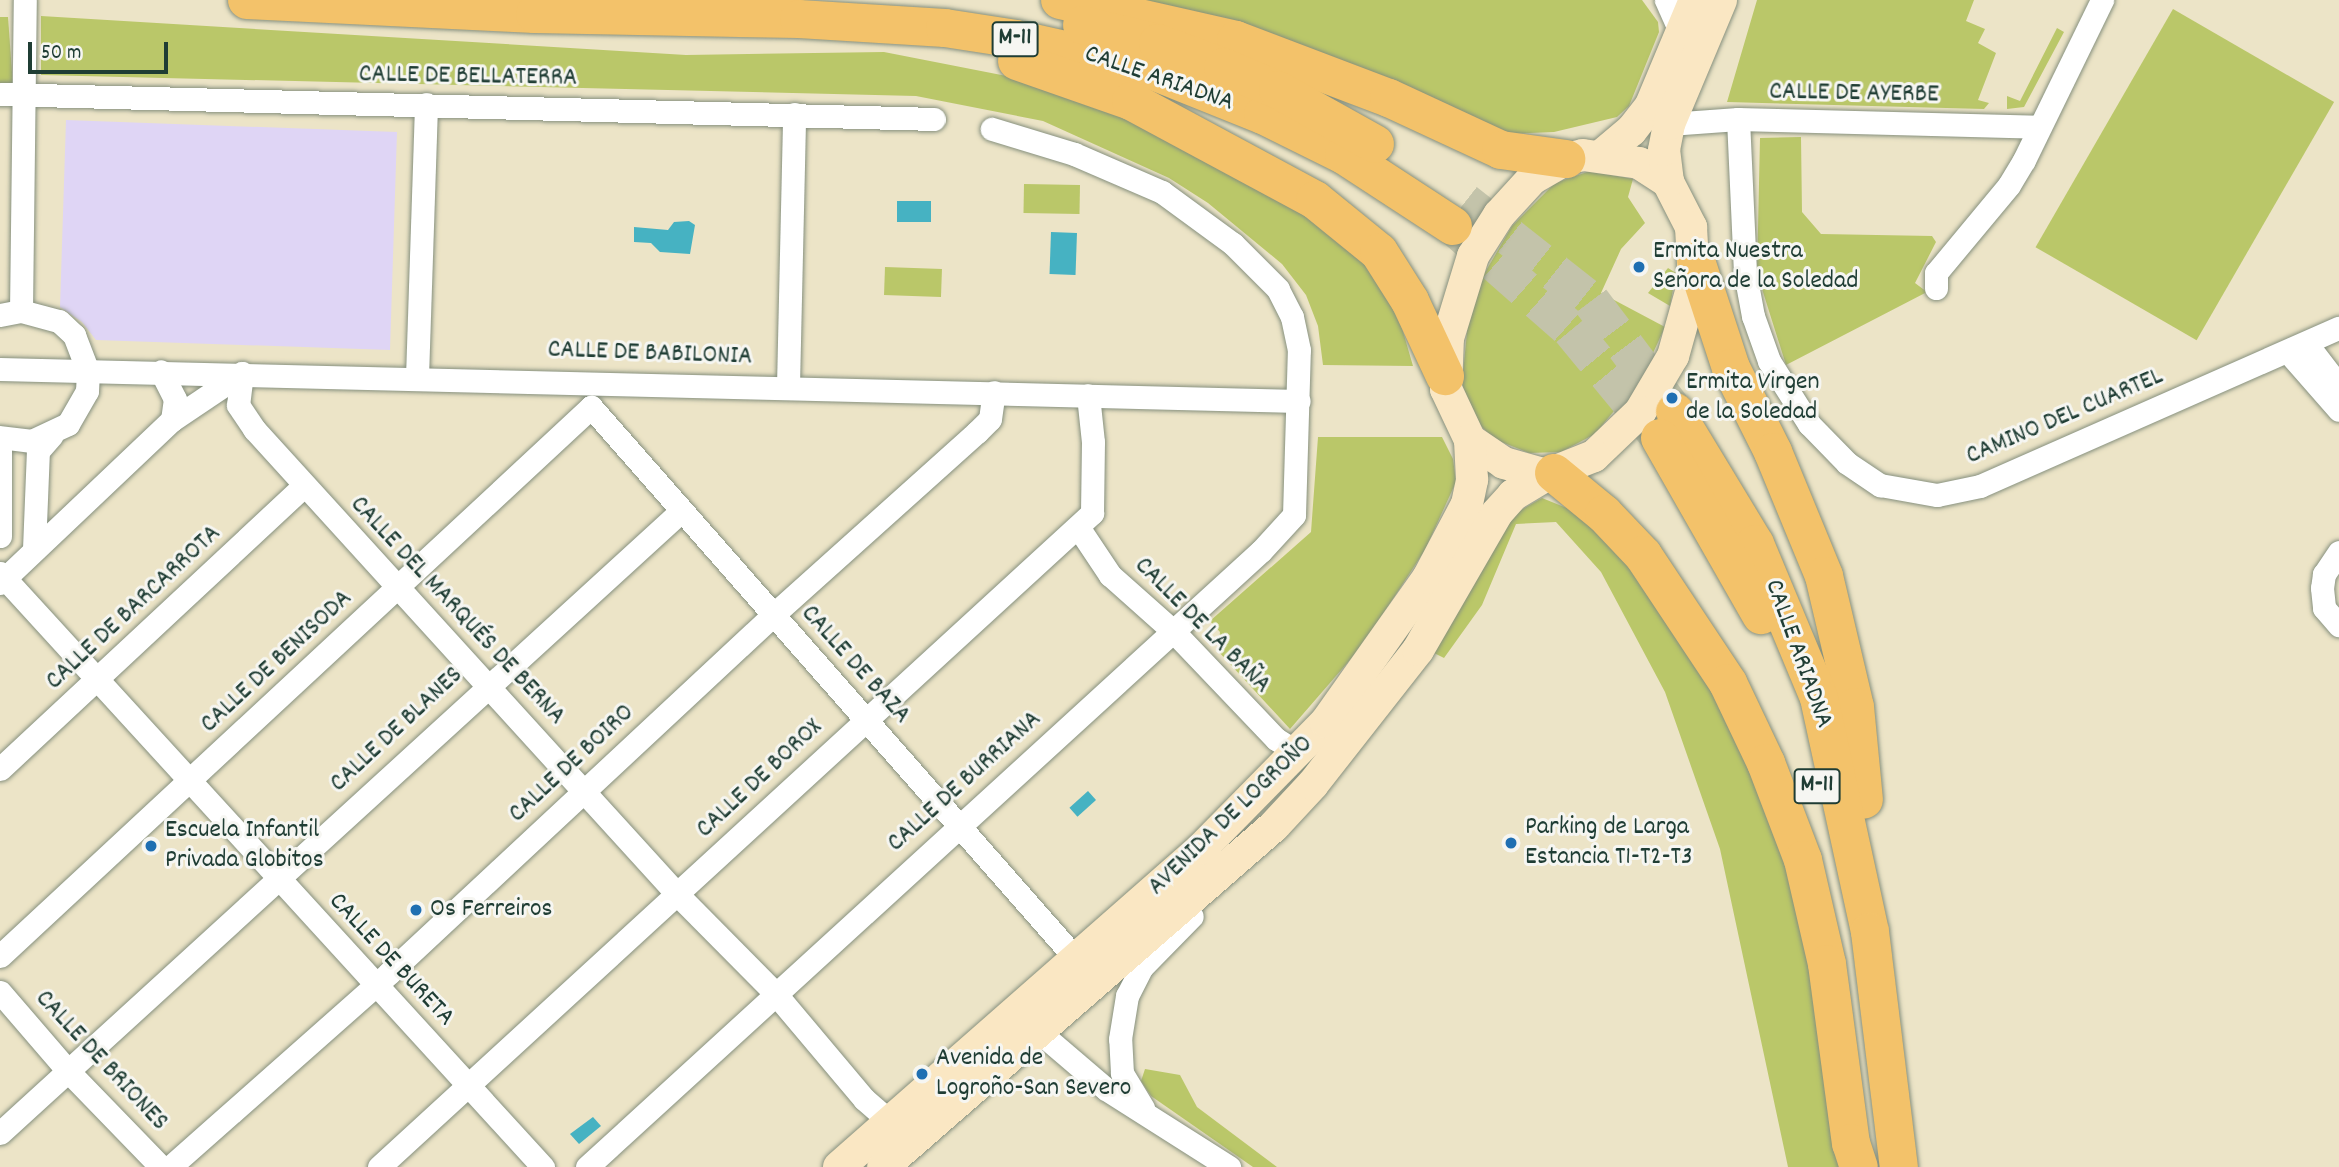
<!DOCTYPE html>
<html>
<head>
<meta charset="utf-8">
<style>
  body { margin:0 }
  #map { position:relative; width:2339px; height:1167px; overflow:hidden; background:#ece4c7; font-family:Dekko,sans-serif }
  div>[style] { position:absolute }
  [style*='--x'] { left:calc(var(--x)*1px); top:calc(var(--y)*1px); width:calc(var(--w)*1px); rotate:calc(var(--a)*1deg) }
  .built>* { inset:0; background:#dfd5f5 }
  .green>* { inset:0; background:#bac769; transform-origin:0 0 }
  .water>* { inset:0; background:#46b2c2; transform-origin:0 0 }
  .motorway-tunnel>* { height:38px; margin-top:-19px; transform-origin:0; background:repeating-linear-gradient(90deg,#c3c3aa 0 38px,transparent 0 57px) }
  .roads { filter:drop-shadow(0 0 2px #86907e) drop-shadow(0 0 2px #86907e) }
  .minor>* { height:23px; margin:-11.5px; padding:0 11.5px; transform-origin:11.5px; border-radius:11.5px; background:#fff }
  .secondary>* { height:32px; margin:-16px; padding:0 16px; transform-origin:16px; border-radius:16px; background:#fae7c3 }
  .motorway>* { height:38px; margin:-19px; padding:0 19px; transform-origin:19px; border-radius:19px; background:#f3c26a }
  .dots>* { width:19px; height:19px; translate:-50% -50%; box-sizing:border-box; border:4px solid #f6f6f2; border-radius:50% }
  span { translate:-50% -50%; white-space:nowrap; text-align:center; line-height:1.15; -webkit-text-stroke:6px #f6f6f2; paint-order:stroke }
  .shield-label span { padding:2px 5px; background:#f6f6f2; border:2px solid; border-radius:5px; -webkit-text-stroke-width:0 }
  .shield-label { font-size:24px; color:#1f3d34; font-weight:700 }
  .street-label { font-size:26px; color:#1f3d34 }
  .poi-label { font-size:26px; color:#1f3d34 }
  .left { translate:0 -50%; text-align:left }
  .scale { position:absolute; left:28px; top:42px; width:140px; height:32px; box-sizing:border-box; border:4px solid #1f3d34; border-top:0; padding-left:9px; font-size:21px; line-height:24px; white-space:nowrap; color:#1f3d34; -webkit-text-stroke:5px #f6f6f2; paint-order:stroke }
</style>
</head>
<body>
<div id="map">
  <div class="built">
    <i style="clip-path:polygon(66px 120px,397px 132px,390px 350px,96px 340px,82px 322px,60px 307px)"></i>
  </div>
  <div class="green">
    <i style="clip-path:polygon(1135px 0,1642px 0,1658px 22px,1659px 32px,1629px 106px,1617px 117px,1554px 132px,1505px 134px)"></i>
    <i style="clip-path:polygon(1757px 0,1974px 0,1966px 21px,1985px 29px,1978px 43px,1996px 53px,1978px 100px,1989px 103px,1984px 109px,1727px 102px)"></i>
    <i style="left:2173px;top:9px;width:186px;height:275px;rotate:30deg"></i>
    <i style="clip-path:polygon(41px 16px,686px 55px,884px 52px,1048px 84px,1130px 115px,1322px 221px,1374px 270px,1395px 304px,1413px 366px,1323px 365px,1318px 326px,1306px 295px,1282px 264px,1208px 203px,1169px 178px,1043px 121px,916px 96px,41px 75px)"></i>
    <i style="clip-path:polygon(0 17px,8px 17px,13px 86px,0 85px)"></i>
    <i style="clip-path:polygon(2057px 28px,2064px 32px,2024px 107px,2007px 109px,2007px 96px,2020px 101px)"></i>
    <i style="clip-path:polygon(1801px 137px,1802px 212px,1821px 234px,1932px 236px,1936px 242px,1915px 283px,1927px 292px,1786px 365px,1757px 273px,1760px 138px)"></i>
    <i style="clip-path:polygon(1590px 171px,1633px 179px,1628px 197px,1645px 223px,1621px 249px,1601px 293px,1665px 327px,1642px 377px,1595px 434px,1561px 452px,1529px 453px,1494px 439px,1476px 421px,1462px 384px,1468px 321px,1480px 281px,1512px 226px,1555px 183px)"></i>
    <i style="left:1024px;top:184px;width:56px;height:29px;rotate:1deg"></i>
    <i style="left:885px;top:267px;width:57px;height:28px;rotate:2deg"></i>
    <i style="clip-path:polygon(1668px 268px,1676px 273px,1670px 306px,1648px 293px)"></i>
    <i style="clip-path:polygon(1318px 437px,1442px 437px,1453px 459px,1456px 482px,1425px 550px,1362px 646px,1290px 729px,1218px 651px,1220px 632px,1210px 621px,1311px 532px)"></i>
    <i style="clip-path:polygon(1542px 498px,1584px 515px,1669px 607px,1787px 840px,1845px 1167px,1788px 1167px,1720px 849px,1665px 692px,1601px 572px,1556px 522px,1516px 524px,1482px 605px,1444px 658px,1434px 653px,1509px 517px)"></i>
    <i style="clip-path:polygon(1145px 1069px,1180px 1075px,1197px 1107px,1277px 1167px,1253px 1167px,1151px 1096px,1141px 1081px)"></i>
  </div>
  <div class="water">
    <i style="left:897px;top:201px;width:34px;height:21px"></i>
    <i style="clip-path:polygon(689px 221px,695px 225px,690px 254px,660px 252px,651px 243px,634px 242px,634px 227px,668px 230px,674px 222px)"></i>
    <i style="left:1051px;top:232px;width:26px;height:42px;rotate:2deg"></i>
    <i style="left:1088px;top:791px;width:12px;height:25px;rotate:48deg"></i>
    <i style="clip-path:polygon(593px 1117px,601px 1126px,579px 1144px,570px 1134px)"></i>
  </div>
  <div class="motorway-tunnel">
    <i style="--x:1465;--y:202;--w:160;--a:38.2"></i>
    <i style="--x:1591;--y:301;--w:139;--a:52.9"></i>
    <i style="--x:1453;--y:226;--w:157;--a:41.4"></i>
    <i style="--x:1571;--y:330;--w:140;--a:50.5"></i>
  </div>
  <div class="roads">
    <div class="minor">
      <i style="--x:1666;--y:0;--w:36;--a:66"></i>
      <i style="--x:0;--y:94;--w:934;--a:1.53"></i>
      <i style="--x:1738;--y:119;--w:154;--a:87.4"></i>
      <i style="--x:1745;--y:273;--w:44;--a:79.5"></i>
      <i style="--x:1753;--y:316;--w:48;--a:70.4"></i>
      <i style="--x:1769;--y:361;--w:75;--a:57.6"></i>
      <i style="--x:1809;--y:424;--w:54;--a:45.7"></i>
      <i style="--x:1847;--y:463;--w:40;--a:34"></i>
      <i style="--x:1880;--y:485;--w:58;--a:10"></i>
      <i style="--x:1937;--y:495;--w:44;--a:-11.8"></i>
      <i style="--x:1980;--y:486;--w:392;--a:-23.8"></i>
      <i style="--x:1669;--y:124;--w:69;--a:-4.1"></i>
      <i style="--x:1738;--y:119;--w:300;--a:1.5"></i>
      <i style="--x:1936;--y:288;--w:15;--a:-90"></i>
      <i style="--x:1936;--y:273;--w:114;--a:-50.3"></i>
      <i style="--x:2009;--y:185;--w:29;--a:-59"></i>
      <i style="--x:2024;--y:160;--w:178;--a:-64"></i>
      <i style="--x:21;--y:311;--w:311;--a:-89.3"></i>
      <i style="--x:0;--y:315;--w:21;--a:-11"></i>
      <i style="--x:21;--y:311;--w:39;--a:15"></i>
      <i style="--x:59;--y:321;--w:21;--a:43"></i>
      <i style="--x:74;--y:335;--w:40;--a:69"></i>
      <i style="--x:88;--y:372;--w:19;--a:93"></i>
      <i style="--x:87;--y:391;--w:38;--a:120"></i>
      <i style="--x:68;--y:424;--w:40;--a:155"></i>
      <i style="--x:32;--y:441;--w:32;--a:-173"></i>
      <i style="--x:2306;--y:343;--w:54;--a:52.5"></i>
      <i style="--x:2288;--y:352;--w:77;--a:48.7"></i>
      <i style="--x:0;--y:369;--w:1299;--a:1.41"></i>
      <i style="--x:242;--y:373;--w:32;--a:97"></i>
      <i style="--x:238;--y:405;--w:29;--a:56"></i>
      <i style="--x:254;--y:429;--w:629;--a:47.71"></i>
      <i style="--x:677;--y:894;--w:138;--a:45.3"></i>
      <i style="--x:774;--y:992;--w:140;--a:49.9"></i>
      <i style="--x:864;--y:1099;--w:35;--a:41"></i>
      <i style="--x:890;--y:1122;--w:12;--a:76"></i>
      <i style="--x:417;--y:377;--w:273;--a:-88.1"></i>
      <i style="--x:788;--y:386;--w:272;--a:-88.7"></i>
      <i style="--x:591;--y:407;--w:736;--a:48.69"></i>
      <i style="--x:172;--y:420;--w:84;--a:-33.9"></i>
      <i style="--x:0;--y:448;--w:88;--a:90"></i>
      <i style="--x:1078;--y:527;--w:58;--a:56.3"></i>
      <i style="--x:1110;--y:575;--w:86;--a:41.7"></i>
      <i style="--x:1174;--y:632;--w:148;--a:46.4"></i>
      <i style="--x:1276;--y:739;--w:26;--a:32"></i>
      <i style="--x:34;--y:549;--w:98;--a:-87.7"></i>
      <i style="--x:38;--y:451;--w:21;--a:-49"></i>
      <i style="--x:2339;--y:552;--w:27;--a:124"></i>
      <i style="--x:2324;--y:574;--w:14;--a:98"></i>
      <i style="--x:2322;--y:588;--w:20;--a:84"></i>
      <i style="--x:2324;--y:608;--w:23;--a:49"></i>
      <i style="--x:0;--y:573;--w:805;--a:47.57"></i>
      <i style="--x:0;--y:583;--w:237;--a:-43.5"></i>
      <i style="--x:172;--y:420;--w:21;--a:-82"></i>
      <i style="--x:175;--y:399;--w:31;--a:-117"></i>
      <i style="--x:0;--y:769;--w:415;--a:-43"></i>
      <i style="--x:0;--y:956;--w:807;--a:-42.89"></i>
      <i style="--x:0;--y:992;--w:104;--a:49.3"></i>
      <i style="--x:68;--y:1071;--w:134;--a:45.9"></i>
      <i style="--x:1038;--y:1031;--w:89;--a:40.5"></i>
      <i style="--x:1106;--y:1089;--w:146;--a:32.4"></i>
      <i style="--x:1143;--y:1108;--w:41;--a:-121"></i>
      <i style="--x:1122;--y:1073;--w:34;--a:-93"></i>
      <i style="--x:1120;--y:1039;--w:44;--a:-80.8"></i>
      <i style="--x:1127;--y:996;--w:33;--a:-63"></i>
      <i style="--x:1142;--y:967;--w:71;--a:-45.6"></i>
      <i style="--x:0;--y:1133;--w:919;--a:-42.4"></i>
      <i style="--x:170;--y:1167;--w:293;--a:-41.5"></i>
      <i style="--x:389;--y:973;--w:525;--a:-42.99"></i>
      <i style="--x:773;--y:615;--w:274;--a:-41.9"></i>
      <i style="--x:977;--y:432;--w:18;--a:-45"></i>
      <i style="--x:990;--y:419;--w:27;--a:-82"></i>
      <i style="--x:379;--y:1167;--w:968;--a:-42.53"></i>
      <i style="--x:1092;--y:513;--w:71;--a:-89.2"></i>
      <i style="--x:1093;--y:442;--w:47;--a:-96.1"></i>
      <i style="--x:587;--y:1167;--w:913;--a:-42.43"></i>
      <i style="--x:1261;--y:551;--w:49;--a:-47.5"></i>
      <i style="--x:1294;--y:515;--w:165;--a:-88.3"></i>
      <i style="--x:1299;--y:350;--w:34;--a:-102"></i>
      <i style="--x:1292;--y:317;--w:31;--a:-117"></i>
      <i style="--x:1278;--y:289;--w:64;--a:-135"></i>
      <i style="--x:1233;--y:244;--w:88;--a:-143.8"></i>
      <i style="--x:1162;--y:192;--w:96;--a:-156.6"></i>
      <i style="--x:1074;--y:154;--w:86;--a:-163"></i>
    </div>
    <div class="secondary">
      <i style="--x:1583;--y:155;--w:57;--a:8.1"></i>
      <i style="--x:1639;--y:163;--w:35;--a:33"></i>
      <i style="--x:1668;--y:182;--w:51;--a:62.9"></i>
      <i style="--x:1691;--y:227;--w:54;--a:86.8"></i>
      <i style="--x:1694;--y:281;--w:78;--a:105.6"></i>
      <i style="--x:1673;--y:356;--w:65;--a:120.5"></i>
      <i style="--x:1640;--y:412;--w:64;--a:136.3"></i>
      <i style="--x:1594;--y:456;--w:52;--a:158.4"></i>
      <i style="--x:1546;--y:475;--w:44;--a:-164.1"></i>
      <i style="--x:1504;--y:463;--w:41;--a:-145.9"></i>
      <i style="--x:1470;--y:440;--w:56;--a:-115.2"></i>
      <i style="--x:1446;--y:389;--w:51;--a:-87.8"></i>
      <i style="--x:1448;--y:338;--w:86;--a:-73"></i>
      <i style="--x:1473;--y:256;--w:49;--a:-57.6"></i>
      <i style="--x:1499;--y:215;--w:49;--a:-47.5"></i>
      <i style="--x:1532;--y:179;--w:39;--a:-30"></i>
      <i style="--x:1566;--y:159;--w:17;--a:-13"></i>
      <i style="--x:1602;--y:155;--w:38;--a:-40"></i>
      <i style="--x:1631;--y:131;--w:33;--a:-52"></i>
      <i style="--x:1651;--y:105;--w:114;--a:-67.3"></i>
      <i style="--x:1668;--y:182;--w:32;--a:-97"></i>
      <i style="--x:1664;--y:150;--w:26;--a:-79"></i>
      <i style="--x:1669;--y:124;--w:134;--a:-67.2"></i>
      <i style="--x:839;--y:1167;--w:483;--a:-41.3"></i>
      <i style="--x:1202;--y:848;--w:177;--a:-45.5"></i>
      <i style="--x:1326;--y:722;--w:176;--a:-54.7"></i>
      <i style="--x:1428;--y:578;--w:84;--a:-62.2"></i>
      <i style="--x:1467;--y:504;--w:25;--a:-78"></i>
      <i style="--x:1472;--y:480;--w:40;--a:-92.9"></i>
      <i style="--x:883;--y:1167;--w:519;--a:-41.09"></i>
      <i style="--x:1274;--y:826;--w:57;--a:-47.1"></i>
      <i style="--x:1313;--y:784;--w:170;--a:-51.9"></i>
      <i style="--x:1418;--y:650;--w:158;--a:-60"></i>
      <i style="--x:1497;--y:513;--w:24;--a:-48"></i>
      <i style="--x:1513;--y:495;--w:39;--a:-31"></i>
    </div>
    <div class="motorway">
      <i style="--x:247;--y:0;--w:288;--a:2.8"></i>
      <i style="--x:535;--y:14;--w:264;--a:1.1"></i>
      <i style="--x:799;--y:19;--w:146;--a:3.5"></i>
      <i style="--x:945;--y:28;--w:72;--a:8.8"></i>
      <i style="--x:1016;--y:39;--w:133;--a:12.6"></i>
      <i style="--x:1146;--y:68;--w:126;--a:21.9"></i>
      <i style="--x:1263;--y:115;--w:90;--a:26.3"></i>
      <i style="--x:1344;--y:155;--w:130;--a:33.1"></i>
      <i style="--x:1060;--y:0;--w:180;--a:12.8"></i>
      <i style="--x:1236;--y:40;--w:164;--a:20.8"></i>
      <i style="--x:1389;--y:98;--w:123;--a:24.9"></i>
      <i style="--x:1501;--y:150;--w:66;--a:7.9"></i>
      <i style="--x:1082;--y:25;--w:78;--a:13.3"></i>
      <i style="--x:1158;--y:43;--w:69;--a:20.3"></i>
      <i style="--x:1223;--y:67;--w:60;--a:22.7"></i>
      <i style="--x:1278;--y:90;--w:111;--a:29.1"></i>
      <i style="--x:1017;--y:61;--w:121;--a:19.3"></i>
      <i style="--x:1131;--y:101;--w:209;--a:28.3"></i>
      <i style="--x:1315;--y:200;--w:82;--a:39.1"></i>
      <i style="--x:1379;--y:252;--w:58;--a:57.7"></i>
      <i style="--x:1410;--y:301;--w:83;--a:65"></i>
      <i style="--x:1696;--y:261;--w:113;--a:71.9"></i>
      <i style="--x:1731;--y:368;--w:94;--a:63.4"></i>
      <i style="--x:1773;--y:452;--w:134;--a:67.6"></i>
      <i style="--x:1824;--y:576;--w:135;--a:76.7"></i>
      <i style="--x:1855;--y:707;--w:93;--a:84.5"></i>
      <i style="--x:1675;--y:412;--w:154;--a:58.8"></i>
      <i style="--x:1755;--y:544;--w:167;--a:67.4"></i>
      <i style="--x:1819;--y:698;--w:239;--a:77.7"></i>
      <i style="--x:1870;--y:932;--w:237;--a:83"></i>
      <i style="--x:1660;--y:438;--w:204;--a:60.3"></i>
      <i style="--x:1554;--y:473;--w:65;--a:39.4"></i>
      <i style="--x:1604;--y:514;--w:57;--a:46.4"></i>
      <i style="--x:1643;--y:555;--w:154;--a:56.4"></i>
      <i style="--x:1728;--y:683;--w:89;--a:64.6"></i>
      <i style="--x:1766;--y:763;--w:104;--a:69.1"></i>
      <i style="--x:1803;--y:860;--w:107;--a:77"></i>
      <i style="--x:1827;--y:964;--w:181;--a:82.4"></i>
      <i style="--x:1851;--y:1143;--w:25;--a:72"></i>
    </div>
  </div>
  <div class="dots">
    <i style="left:1639px;top:267px;background:#1f6fb2"></i>
    <i style="left:1672px;top:398px;background:#1f6fb2"></i>
    <i style="left:1511px;top:843px;background:#1f6fb2"></i>
    <i style="left:151px;top:846px;background:#1f6fb2"></i>
    <i style="left:416px;top:910px;background:#1f6fb2"></i>
    <i style="left:922px;top:1074px;background:#1f6fb2"></i>
  </div>
  <div class="shield-label">
    <span style="left:1015px;top:39px">M-11</span>
    <span style="left:1817px;top:786px">M-11</span>
  </div>
  <div class="street-label">
    <span style="left:468px;top:77px;rotate:1deg">CALLE DE BELLATERRA</span>
    <span style="left:1159px;top:79px;rotate:19deg">CALLE ARIADNA</span>
    <span style="left:1854px;top:94px;rotate:1deg">CALLE DE AYERBE</span>
    <span style="left:650px;top:354px;rotate:2deg">CALLE DE BABILONIA</span>
    <span style="left:2065px;top:417px;rotate:-23deg">CAMINO DEL CUARTEL</span>
    <span style="left:134px;top:608px;rotate:-43deg">CALLE DE BARCARROTA</span>
    <span style="left:457px;top:611px;rotate:47deg">CALLE DEL MARQUÉS DE BERNA</span>
    <span style="left:1202px;top:626px;rotate:45deg">CALLE DE LA BAÑA</span>
    <span style="left:1798px;top:654px;rotate:70deg">CALLE ARIADNA</span>
    <span style="left:277px;top:662px;rotate:-43deg">CALLE DE BENISODA</span>
    <span style="left:855px;top:665px;rotate:48deg">CALLE DE BAZA</span>
    <span style="left:397px;top:730px;rotate:-43deg">CALLE DE BLANES</span>
    <span style="left:572px;top:764px;rotate:-43deg">CALLE DE BOIRO</span>
    <span style="left:760px;top:779px;rotate:-43deg">CALLE DE BOROX</span>
    <span style="left:965px;top:782px;rotate:-42deg">CALLE DE BURRIANA</span>
    <span style="left:1231px;top:816px;rotate:-44deg">AVENIDA DE LOGROÑO</span>
    <span style="left:391px;top:960px;rotate:47deg">CALLE DE BURETA</span>
    <span style="left:101px;top:1061px;rotate:47deg">CALLE DE BRIONES</span>
  </div>
  <div class="poi-label">
    <span class="left" style="left:1653px;top:267px">Ermita Nuestra<br>Señora de la Soledad</span>
    <span class="left" style="left:1686px;top:398px">Ermita Virgen<br>de la Soledad</span>
    <span class="left" style="left:1525px;top:843px">Parking de Larga<br>Estancia T1-T2-T3</span>
    <span class="left" style="left:165px;top:846px">Escuela Infantil<br>Privada Globitos</span>
    <span class="left" style="left:430px;top:910px">Os Ferreiros</span>
    <span class="left" style="left:936px;top:1074px">Avenida de<br>Logroño-San Severo</span>
  </div>
  <div class="scale">50 m</div>
</div>
</body>
</html>
